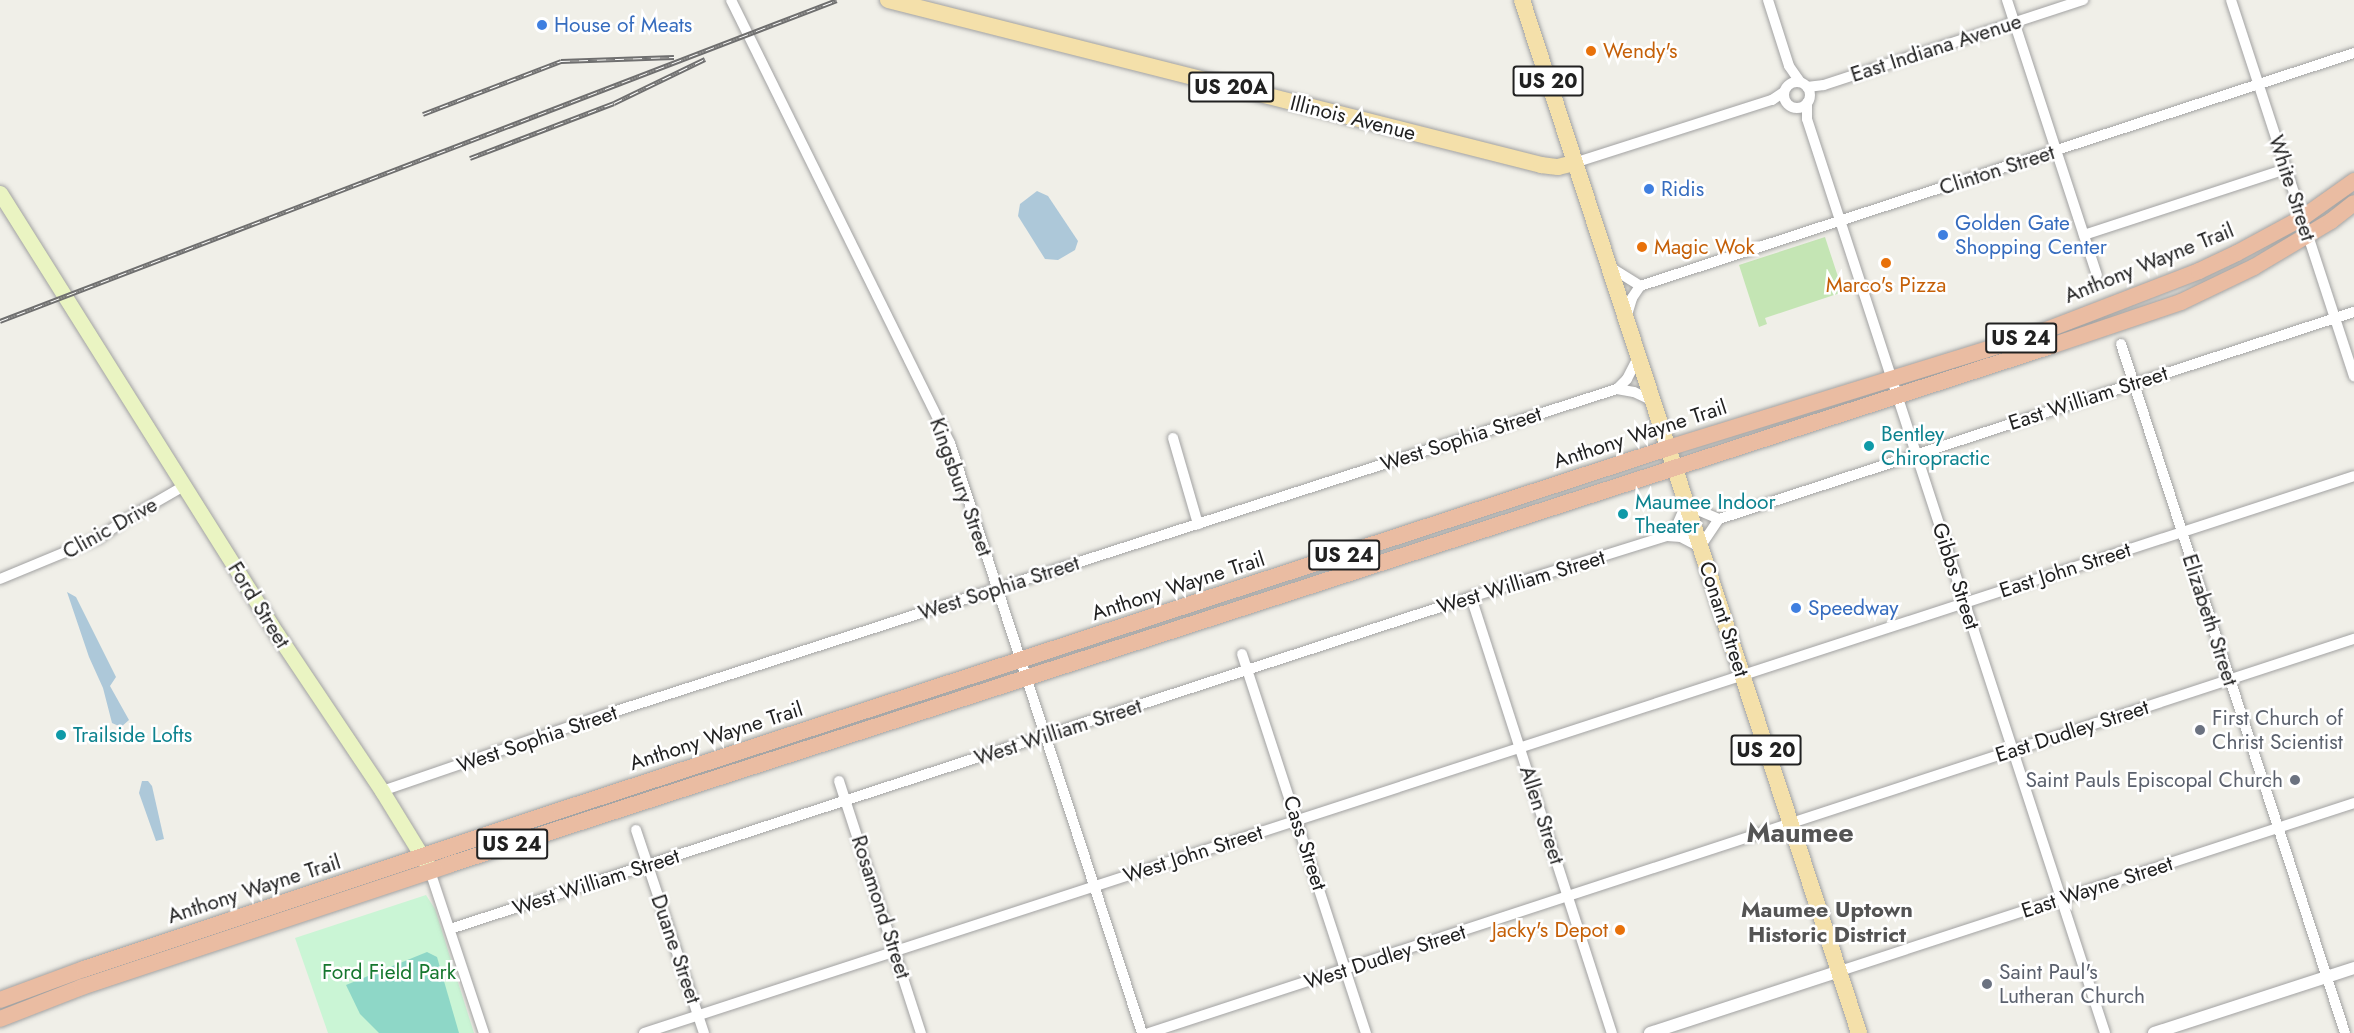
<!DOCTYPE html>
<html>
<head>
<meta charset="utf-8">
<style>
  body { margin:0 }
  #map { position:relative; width:2354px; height:1033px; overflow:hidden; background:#f0efe8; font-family:Jost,sans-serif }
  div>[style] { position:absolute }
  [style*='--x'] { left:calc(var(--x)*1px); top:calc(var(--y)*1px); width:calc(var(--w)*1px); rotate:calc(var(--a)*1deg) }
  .grass>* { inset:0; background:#c4e5b4 }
  .park>* { inset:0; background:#caf5d5 }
  .pitch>* { inset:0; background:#8ed7c7 }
  .water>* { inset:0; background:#adc8d9 }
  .roads { filter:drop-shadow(0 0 2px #a2a2a2) drop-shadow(0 0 2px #a2a2a2) }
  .minor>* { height:10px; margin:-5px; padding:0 5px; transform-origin:5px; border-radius:5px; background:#fff }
  .minor>.ring { margin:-5px; padding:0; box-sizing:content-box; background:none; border:10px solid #fff; border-radius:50% }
  .tertiary>* { height:12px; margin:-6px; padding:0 6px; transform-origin:6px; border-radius:6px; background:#fff }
  .secondary>* { height:15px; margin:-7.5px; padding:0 7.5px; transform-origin:7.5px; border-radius:7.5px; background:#eaf4c2 }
  .primary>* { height:16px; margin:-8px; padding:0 8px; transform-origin:8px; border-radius:8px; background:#f4e0aa }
  .trunk>* { height:16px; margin:-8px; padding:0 8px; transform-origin:8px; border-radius:8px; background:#eabca2 }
  .rail>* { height:5px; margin-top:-2.5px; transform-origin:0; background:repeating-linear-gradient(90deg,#fff 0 9px,#6f6f6f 0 18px); box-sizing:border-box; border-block:2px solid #6f6f6f }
  .dots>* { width:16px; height:16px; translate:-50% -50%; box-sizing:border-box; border:3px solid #fff; border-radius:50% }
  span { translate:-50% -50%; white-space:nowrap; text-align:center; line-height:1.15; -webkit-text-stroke:5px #fff; paint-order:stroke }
  .shield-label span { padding:2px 4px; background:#fff; border:2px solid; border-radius:4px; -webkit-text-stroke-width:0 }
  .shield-label { font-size:20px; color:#212121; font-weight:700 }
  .shop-label { font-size:21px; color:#366cbe }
  .left { translate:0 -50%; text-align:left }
  .street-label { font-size:21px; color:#212121 }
  .food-label { font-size:21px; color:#c56008 }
  .right { translate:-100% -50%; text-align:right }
  .culture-label { font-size:21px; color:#0d838f }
  .worship-label { font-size:21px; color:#5b616d }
  .park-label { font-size:21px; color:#16772e }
  .neighbourhood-label { font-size:22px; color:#545454; font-weight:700 }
  .district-label { font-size:27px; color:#545454; font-weight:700 }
</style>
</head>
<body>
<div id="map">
  <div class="grass">
    <i style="clip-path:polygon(1825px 237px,1843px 292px,1765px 318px,1767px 324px,1759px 327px,1739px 265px)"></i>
  </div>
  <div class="park">
    <i style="clip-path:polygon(426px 895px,435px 909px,474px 1033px,328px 1033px,295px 938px)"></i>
  </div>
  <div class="pitch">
    <i style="clip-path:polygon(427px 952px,437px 957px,459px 1033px,379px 1033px,360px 1014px,346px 985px)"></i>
  </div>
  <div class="water">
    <i style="clip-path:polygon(1037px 191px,1048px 196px,1078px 241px,1075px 250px,1058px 260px,1045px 259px,1018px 216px,1020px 204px)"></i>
    <i style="clip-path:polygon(67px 592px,76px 597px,116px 677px,110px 686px,129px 720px,121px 727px,112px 723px,103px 688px,89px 657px)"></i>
    <i style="clip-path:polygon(142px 781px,148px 781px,152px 786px,164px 839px,156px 841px,139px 793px)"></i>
  </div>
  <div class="roads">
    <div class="minor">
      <i style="--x:731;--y:0;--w:494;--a:63.7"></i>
      <i style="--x:950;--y:443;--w:620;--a:71.97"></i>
      <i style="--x:1768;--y:0;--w:69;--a:72.3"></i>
      <i style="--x:1789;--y:66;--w:19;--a:55"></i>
      <i style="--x:2007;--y:0;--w:289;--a:71.9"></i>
      <i style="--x:2231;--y:0;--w:396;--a:71.9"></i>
      <i class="ring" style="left:1784px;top:82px;width:16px;height:16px"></i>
      <i style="--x:1807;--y:87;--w:17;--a:-7"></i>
      <i style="--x:1824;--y:85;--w:273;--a:-18.2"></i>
      <i style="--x:1807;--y:103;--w:16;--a:90"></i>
      <i style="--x:1807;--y:119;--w:961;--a:71.94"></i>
      <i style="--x:1574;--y:163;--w:208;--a:-17.7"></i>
      <i style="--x:1772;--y:100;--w:14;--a:-34"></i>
      <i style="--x:2084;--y:235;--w:213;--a:-18.1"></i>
      <i style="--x:1610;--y:267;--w:36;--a:32"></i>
      <i style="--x:1626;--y:318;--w:21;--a:-73"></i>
      <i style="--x:1632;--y:298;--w:14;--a:-56"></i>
      <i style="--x:1640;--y:286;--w:751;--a:-18.07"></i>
      <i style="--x:2121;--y:344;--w:724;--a:71.99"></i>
      <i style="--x:1617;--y:389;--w:17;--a:10"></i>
      <i style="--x:1634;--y:392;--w:21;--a:25"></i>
      <i style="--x:1173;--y:438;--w:90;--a:73.8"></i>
      <i style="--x:1667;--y:536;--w:15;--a:-48"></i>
      <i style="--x:1677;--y:525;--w:22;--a:-66"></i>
      <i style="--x:1686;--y:505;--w:36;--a:23"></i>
      <i style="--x:0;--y:579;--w:107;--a:-22.5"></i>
      <i style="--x:99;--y:538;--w:32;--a:-35"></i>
      <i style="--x:125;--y:520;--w:68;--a:-30"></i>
      <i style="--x:1471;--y:597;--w:458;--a:72.1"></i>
      <i style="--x:1242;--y:654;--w:399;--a:71.9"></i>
      <i style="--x:839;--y:781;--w:265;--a:72"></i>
      <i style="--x:382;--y:791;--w:238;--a:-18.9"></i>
      <i style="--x:607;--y:714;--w:1061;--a:-17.84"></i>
      <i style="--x:1617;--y:389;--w:14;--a:-45"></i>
      <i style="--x:1627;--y:379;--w:25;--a:-63"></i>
      <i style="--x:636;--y:830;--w:214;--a:71.5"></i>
      <i style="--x:430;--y:871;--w:171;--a:71.6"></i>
      <i style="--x:450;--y:929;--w:1074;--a:-18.01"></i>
      <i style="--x:1471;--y:597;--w:205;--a:-17.3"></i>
      <i style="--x:1667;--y:536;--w:14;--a:4"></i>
      <i style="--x:1681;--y:537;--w:21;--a:28"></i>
      <i style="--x:1700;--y:547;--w:34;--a:-56"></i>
      <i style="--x:1719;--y:519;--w:668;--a:-18.06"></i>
      <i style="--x:1840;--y:971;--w:541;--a:-18.1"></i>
      <i style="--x:644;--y:1033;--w:1798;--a:-18.04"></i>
      <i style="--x:1149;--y:1033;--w:1268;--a:-18.11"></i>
    </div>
    <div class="tertiary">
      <i style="--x:1650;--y:1033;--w:200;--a:-18.1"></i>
      <i style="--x:2154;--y:1033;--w:210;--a:-18"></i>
    </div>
    <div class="secondary">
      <i style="--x:0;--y:193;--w:521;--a:57.87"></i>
      <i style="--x:277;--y:634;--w:189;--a:56.2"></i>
      <i style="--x:382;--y:791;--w:88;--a:58.5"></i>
    </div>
    <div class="primary">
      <i style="--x:888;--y:0;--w:674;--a:14.18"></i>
      <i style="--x:1541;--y:165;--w:17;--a:7"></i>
      <i style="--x:1558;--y:167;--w:16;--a:-14"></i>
      <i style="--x:1522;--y:0;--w:1087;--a:71.93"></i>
    </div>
    <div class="trunk">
      <i style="--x:0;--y:1000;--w:90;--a:-20.3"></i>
      <i style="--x:84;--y:969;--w:503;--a:-18.43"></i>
      <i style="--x:561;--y:810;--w:1165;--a:-18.11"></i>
      <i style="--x:1668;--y:448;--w:385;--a:-17.2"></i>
      <i style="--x:2036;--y:334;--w:175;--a:-21.1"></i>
      <i style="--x:2199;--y:271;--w:42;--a:-25.3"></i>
      <i style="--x:2237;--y:253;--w:74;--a:-28.3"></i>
      <i style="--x:2302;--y:218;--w:64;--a:-35.4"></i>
      <i style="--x:0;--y:1019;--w:88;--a:-21.3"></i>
      <i style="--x:82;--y:987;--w:386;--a:-18.4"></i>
      <i style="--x:448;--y:865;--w:1685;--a:-17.94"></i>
      <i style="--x:2051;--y:346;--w:137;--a:-18.7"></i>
      <i style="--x:2181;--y:302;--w:81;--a:-25.6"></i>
      <i style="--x:2254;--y:267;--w:90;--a:-30.9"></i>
      <i style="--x:2331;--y:221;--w:29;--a:-38"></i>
    </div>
  </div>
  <div class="rail">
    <i style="--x:423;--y:114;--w:148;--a:-21"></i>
    <i style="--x:561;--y:61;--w:113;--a:-2"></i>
    <i style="--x:470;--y:158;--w:154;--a:-20.9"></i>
    <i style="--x:614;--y:103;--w:101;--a:-25.8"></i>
    <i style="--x:0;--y:321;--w:896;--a:-20.98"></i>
  </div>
  <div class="dots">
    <i style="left:542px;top:25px;background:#3f7fe0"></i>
    <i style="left:1591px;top:51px;background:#e8710a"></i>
    <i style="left:1649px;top:189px;background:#3f7fe0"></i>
    <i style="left:1943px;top:235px;background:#3f7fe0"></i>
    <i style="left:1642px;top:247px;background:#e8710a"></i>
    <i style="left:1886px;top:263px;background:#e8710a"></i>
    <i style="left:1869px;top:446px;background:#0f9aa8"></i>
    <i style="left:1623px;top:514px;background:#0f9aa8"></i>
    <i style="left:1796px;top:608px;background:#3f7fe0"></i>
    <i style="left:2200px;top:730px;background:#6b7280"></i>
    <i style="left:61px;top:735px;background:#0f9aa8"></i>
    <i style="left:2295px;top:780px;background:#6b7280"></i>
    <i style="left:1620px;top:930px;background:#e8710a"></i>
    <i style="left:1987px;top:984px;background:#6b7280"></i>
  </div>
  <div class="shield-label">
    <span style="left:1548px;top:81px">US 20</span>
    <span style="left:1231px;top:87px">US 20A</span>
    <span style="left:2021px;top:338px">US 24</span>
    <span style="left:1344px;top:555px">US 24</span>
    <span style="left:1766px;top:750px">US 20</span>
    <span style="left:512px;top:844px">US 24</span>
  </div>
  <div class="shop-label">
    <span class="left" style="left:554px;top:25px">House of Meats</span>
    <span class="left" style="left:1661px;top:189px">Ridis</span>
    <span class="left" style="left:1955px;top:235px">Golden Gate<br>Shopping Center</span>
    <span class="left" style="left:1808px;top:608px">Speedway</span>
  </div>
  <div class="street-label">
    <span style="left:1936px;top:48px;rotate:-18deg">East Indiana Avenue</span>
    <span style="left:1353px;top:118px;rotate:14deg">Illinois Avenue</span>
    <span style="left:1997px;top:170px;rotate:-18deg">Clinton Street</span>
    <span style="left:2292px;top:188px;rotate:72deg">White Street</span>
    <span style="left:2149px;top:263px;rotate:-22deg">Anthony Wayne Trail</span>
    <span style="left:2088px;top:398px;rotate:-18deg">East William Street</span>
    <span style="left:1640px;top:434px;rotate:-18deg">Anthony Wayne Trail</span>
    <span style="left:1461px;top:439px;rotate:-18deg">West Sophia Street</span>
    <span style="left:961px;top:487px;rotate:70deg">Kingsbury Street</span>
    <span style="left:110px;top:528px;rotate:-29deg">Clinic Drive</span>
    <span style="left:2065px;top:570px;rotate:-18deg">East John Street</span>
    <span style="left:1956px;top:576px;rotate:72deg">Gibbs Street</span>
    <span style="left:1521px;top:582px;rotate:-17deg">West William Street</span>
    <span style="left:1178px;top:586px;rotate:-18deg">Anthony Wayne Trail</span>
    <span style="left:999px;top:588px;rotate:-18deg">West Sophia Street</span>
    <span style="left:259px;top:605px;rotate:58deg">Ford Street</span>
    <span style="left:1724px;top:619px;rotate:72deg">Conant Street</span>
    <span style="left:2210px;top:620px;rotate:72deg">Elizabeth Street</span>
    <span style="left:2072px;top:731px;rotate:-18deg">East Dudley Street</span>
    <span style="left:1058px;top:732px;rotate:-18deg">West William Street</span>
    <span style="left:716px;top:736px;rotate:-18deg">Anthony Wayne Trail</span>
    <span style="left:537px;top:739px;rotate:-19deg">West Sophia Street</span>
    <span style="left:1542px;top:815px;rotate:72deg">Allen Street</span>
    <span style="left:1305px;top:843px;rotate:72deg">Cass Street</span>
    <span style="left:1193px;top:854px;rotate:-18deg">West John Street</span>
    <span style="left:596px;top:882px;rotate:-18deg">West William Street</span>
    <span style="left:2097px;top:887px;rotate:-18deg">East Wayne Street</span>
    <span style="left:254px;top:889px;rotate:-18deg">Anthony Wayne Trail</span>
    <span style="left:881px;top:907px;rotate:72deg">Rosamond Street</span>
    <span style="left:676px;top:949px;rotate:71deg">Duane Street</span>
    <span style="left:1385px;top:957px;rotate:-18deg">West Dudley Street</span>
  </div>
  <div class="food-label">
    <span class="left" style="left:1603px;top:51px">Wendy's</span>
    <span class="left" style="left:1654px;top:247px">Magic Wok</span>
    <span style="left:1886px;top:285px">Marco's Pizza</span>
    <span class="right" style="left:1608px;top:930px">Jacky's Depot</span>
  </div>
  <div class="culture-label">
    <span class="left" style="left:1881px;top:446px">Bentley<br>Chiropractic</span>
    <span class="left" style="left:1635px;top:514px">Maumee Indoor<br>Theater</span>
    <span class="left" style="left:73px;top:735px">Trailside Lofts</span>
  </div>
  <div class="worship-label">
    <span class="left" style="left:2212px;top:730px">First Church of<br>Christ Scientist</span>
    <span class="right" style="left:2283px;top:780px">Saint Pauls Episcopal Church</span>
    <span class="left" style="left:1999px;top:984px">Saint Paul's<br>Lutheran Church</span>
  </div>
  <div class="park-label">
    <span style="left:389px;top:972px">Ford Field Park</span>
  </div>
  <div class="neighbourhood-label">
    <span style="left:1827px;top:922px">Maumee Uptown<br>Historic District</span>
  </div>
  <div class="district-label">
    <span style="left:1800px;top:833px">Maumee</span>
  </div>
</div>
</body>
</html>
